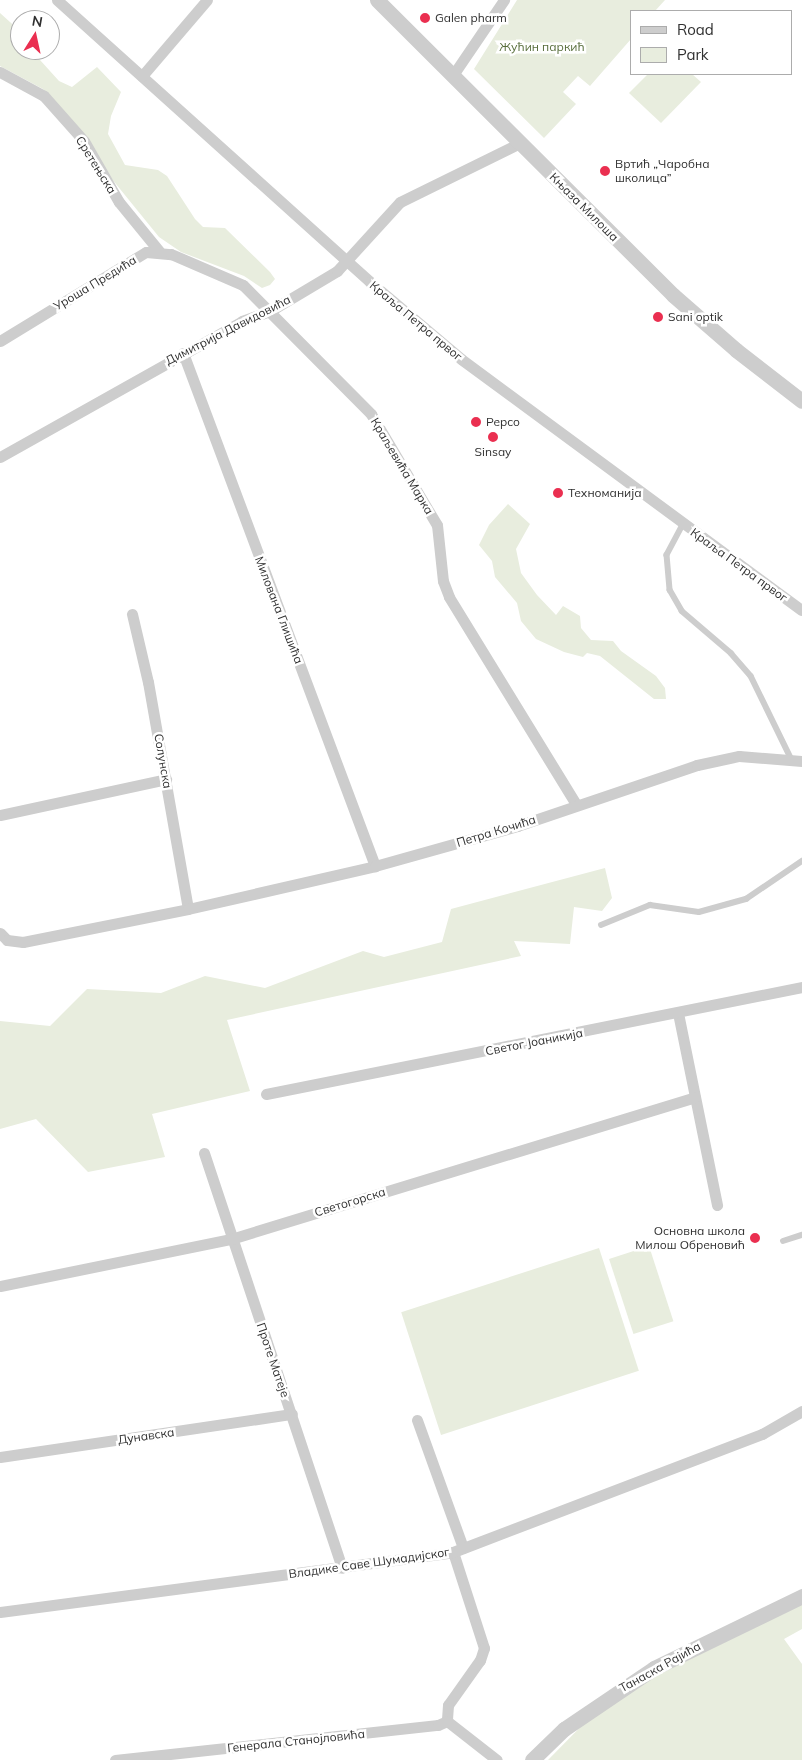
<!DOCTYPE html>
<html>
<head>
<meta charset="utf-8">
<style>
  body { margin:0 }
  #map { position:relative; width:802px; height:1760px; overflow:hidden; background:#fff; font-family:Mulish,sans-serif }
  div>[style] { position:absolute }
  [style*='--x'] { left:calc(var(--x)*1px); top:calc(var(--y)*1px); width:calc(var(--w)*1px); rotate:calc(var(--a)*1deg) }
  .green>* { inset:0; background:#e8edde; transform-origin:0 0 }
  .service>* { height:5.5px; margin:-2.75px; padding:0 2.75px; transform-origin:2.75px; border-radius:2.75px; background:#cdcdcd }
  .minor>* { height:11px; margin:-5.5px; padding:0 5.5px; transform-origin:5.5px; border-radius:5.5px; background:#cdcdcd }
  .tertiary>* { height:15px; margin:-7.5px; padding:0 7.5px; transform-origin:7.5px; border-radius:7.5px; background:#cdcdcd }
  .dots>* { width:14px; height:14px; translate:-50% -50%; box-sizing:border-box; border:2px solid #fff; border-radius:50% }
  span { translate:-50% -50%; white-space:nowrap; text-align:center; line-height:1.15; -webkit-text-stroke:5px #fff; paint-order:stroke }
  .poi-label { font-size:12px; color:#303030 }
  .left { translate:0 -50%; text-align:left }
  .right { translate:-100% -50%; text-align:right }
  .park-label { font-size:12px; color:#586e3c }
  .street-label { font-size:12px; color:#303030 }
  .legend { position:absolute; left:630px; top:10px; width:162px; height:65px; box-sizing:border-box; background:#fff; border:1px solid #acacac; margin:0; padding:6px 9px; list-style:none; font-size:15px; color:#303030 }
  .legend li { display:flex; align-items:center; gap:10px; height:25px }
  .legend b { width:25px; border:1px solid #acacac }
  .north { position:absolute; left:10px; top:10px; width:50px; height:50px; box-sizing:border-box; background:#fff; border:1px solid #acacac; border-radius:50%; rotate:10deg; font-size:14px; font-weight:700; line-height:20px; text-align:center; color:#303030 }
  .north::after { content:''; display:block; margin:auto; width:18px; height:22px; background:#ea2f50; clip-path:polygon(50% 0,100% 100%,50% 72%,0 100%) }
</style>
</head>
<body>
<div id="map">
  <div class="green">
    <i style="clip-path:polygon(517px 0,665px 0,655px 11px,631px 11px,631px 39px,590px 86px,578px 76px,563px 92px,576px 104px,544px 138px,474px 69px)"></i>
    <i style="clip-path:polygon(0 13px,20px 31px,20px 50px,31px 50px,59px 81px,72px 87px,97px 67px,121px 92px,111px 116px,108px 134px,125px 165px,158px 170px,167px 176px,195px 219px,203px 227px,225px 228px,270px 272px,275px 279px,270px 285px,262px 288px,244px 276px,181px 252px,159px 237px,107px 173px,88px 140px,43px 89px,0 66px)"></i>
    <i style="clip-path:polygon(648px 74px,692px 74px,701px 82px,661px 123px,629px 93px)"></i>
    <i style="clip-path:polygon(508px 504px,530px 524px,516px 549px,521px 573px,537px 595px,556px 615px,563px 606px,580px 616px,581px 628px,591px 640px,613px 641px,621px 651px,656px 676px,665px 688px,666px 699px,654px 699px,600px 656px,587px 653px,583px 657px,564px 652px,536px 639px,521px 621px,517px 603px,495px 577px,492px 561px,479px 545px,489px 525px)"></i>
    <i style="clip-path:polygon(605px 868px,612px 898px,602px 911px,574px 907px,570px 944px,514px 941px,521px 956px,227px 1020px,250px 1091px,152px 1114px,165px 1157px,88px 1172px,36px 1119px,0 1129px,0 1021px,50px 1026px,87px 989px,161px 993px,205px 976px,265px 988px,363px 951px,384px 957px,442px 942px,451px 909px)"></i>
    <i style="left:649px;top:1246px;width:79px;height:42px;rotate:72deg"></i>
    <i style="left:599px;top:1248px;width:129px;height:208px;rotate:72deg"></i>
    <i style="clip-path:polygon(802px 1601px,802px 1629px,784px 1639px,802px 1664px,802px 1760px,548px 1760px,606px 1701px,688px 1651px)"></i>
  </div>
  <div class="service">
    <i style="--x:683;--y:525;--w:34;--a:118"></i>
    <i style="--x:667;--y:555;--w:35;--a:85"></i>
    <i style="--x:670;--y:590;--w:24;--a:60"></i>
    <i style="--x:682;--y:611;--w:65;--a:40.6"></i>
    <i style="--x:731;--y:653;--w:30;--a:49"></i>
    <i style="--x:751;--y:676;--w:93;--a:64"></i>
    <i style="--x:601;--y:925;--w:53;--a:-22.2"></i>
    <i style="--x:650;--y:905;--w:49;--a:8.1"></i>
    <i style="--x:699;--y:912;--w:49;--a:-15.5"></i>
    <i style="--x:746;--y:899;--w:68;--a:-34.2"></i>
    <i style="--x:783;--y:1241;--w:20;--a:-18"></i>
  </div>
  <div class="minor">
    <i style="--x:57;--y:0;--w:421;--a:42"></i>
    <i style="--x:370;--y:282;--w:119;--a:40.2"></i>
    <i style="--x:461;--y:359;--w:423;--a:36.4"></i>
    <i style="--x:0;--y:72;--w:50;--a:28.6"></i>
    <i style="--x:44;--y:96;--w:60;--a:48.4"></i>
    <i style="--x:84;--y:141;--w:70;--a:60.2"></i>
    <i style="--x:119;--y:202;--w:63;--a:50.8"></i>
    <i style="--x:453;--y:75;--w:91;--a:-55.8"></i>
    <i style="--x:142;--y:76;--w:100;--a:-49.5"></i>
    <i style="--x:0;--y:341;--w:171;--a:-31.4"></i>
    <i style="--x:146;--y:252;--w:25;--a:5"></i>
    <i style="--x:171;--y:254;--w:78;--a:23.3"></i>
    <i style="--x:243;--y:285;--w:182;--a:45.2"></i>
    <i style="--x:371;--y:414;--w:129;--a:59.3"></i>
    <i style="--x:437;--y:525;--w:56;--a:83.9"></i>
    <i style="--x:443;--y:581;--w:17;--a:69"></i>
    <i style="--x:449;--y:597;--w:243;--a:58.5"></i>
    <i style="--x:183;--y:353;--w:548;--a:69.48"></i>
    <i style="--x:0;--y:457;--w:278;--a:-29.3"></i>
    <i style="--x:242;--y:321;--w:30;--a:-20"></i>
    <i style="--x:270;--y:311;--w:78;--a:-30.8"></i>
    <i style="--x:337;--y:271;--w:93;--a:-47.6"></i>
    <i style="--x:400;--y:202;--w:134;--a:-26.2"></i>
    <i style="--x:132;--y:614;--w:70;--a:76.8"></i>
    <i style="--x:148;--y:682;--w:230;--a:80"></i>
    <i style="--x:0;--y:815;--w:170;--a:-12.2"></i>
    <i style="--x:0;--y:933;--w:10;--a:45"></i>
    <i style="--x:7;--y:940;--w:16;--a:7"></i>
    <i style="--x:23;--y:942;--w:168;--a:-11.3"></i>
    <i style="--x:188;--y:909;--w:192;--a:-12.9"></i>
    <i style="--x:375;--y:866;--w:148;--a:-15.7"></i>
    <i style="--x:517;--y:826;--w:190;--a:-18.7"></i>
    <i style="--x:697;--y:765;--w:43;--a:-12.1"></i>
    <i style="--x:739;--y:756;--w:63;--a:4.5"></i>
    <i style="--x:678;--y:1013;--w:196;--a:78.5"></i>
    <i style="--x:266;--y:1094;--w:547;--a:-11.29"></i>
    <i style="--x:204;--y:1153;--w:437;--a:71.6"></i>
    <i style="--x:0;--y:1286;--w:236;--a:-11.5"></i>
    <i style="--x:231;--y:1239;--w:485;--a:-17"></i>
    <i style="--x:417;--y:1420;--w:136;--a:70.2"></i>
    <i style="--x:0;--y:1457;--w:295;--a:-8.4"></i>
    <i style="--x:453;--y:1552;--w:101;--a:72.1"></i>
    <i style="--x:484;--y:1648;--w:13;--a:108"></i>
    <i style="--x:480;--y:1660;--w:55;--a:125.4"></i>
    <i style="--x:448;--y:1705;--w:16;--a:94"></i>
    <i style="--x:447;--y:1721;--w:63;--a:38"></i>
    <i style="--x:0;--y:1612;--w:457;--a:-7.5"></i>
    <i style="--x:453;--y:1552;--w:331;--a:-20.9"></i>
    <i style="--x:762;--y:1434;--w:46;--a:-29.9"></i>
    <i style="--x:115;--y:1760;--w:325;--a:-6.2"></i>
    <i style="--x:438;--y:1725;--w:10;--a:-24"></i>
  </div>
  <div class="tertiary">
    <i style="--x:377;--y:0;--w:418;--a:44.9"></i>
    <i style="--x:673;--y:295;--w:84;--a:41.1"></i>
    <i style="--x:736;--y:350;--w:83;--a:37.7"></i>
    <i style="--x:532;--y:1760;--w:45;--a:-44.1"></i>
    <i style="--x:564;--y:1729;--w:109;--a:-34.1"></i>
    <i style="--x:654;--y:1668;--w:165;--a:-25.9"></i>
  </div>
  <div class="dots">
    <i style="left:425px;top:18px;background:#ea2f50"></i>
    <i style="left:605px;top:171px;background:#ea2f50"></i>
    <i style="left:658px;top:317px;background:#ea2f50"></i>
    <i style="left:476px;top:422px;background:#ea2f50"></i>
    <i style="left:493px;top:437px;background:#ea2f50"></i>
    <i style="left:558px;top:493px;background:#ea2f50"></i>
    <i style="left:755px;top:1238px;background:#ea2f50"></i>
  </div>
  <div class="poi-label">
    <span class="left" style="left:435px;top:18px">Galen pharm</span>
    <span class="left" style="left:615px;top:171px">Вртић „Чаробна<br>школица”</span>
    <span class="left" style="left:668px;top:317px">Sani optik</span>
    <span class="left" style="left:486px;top:422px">Pepco</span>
    <span style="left:493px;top:452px">Sinsay</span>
    <span class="left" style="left:568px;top:493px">Техноманија</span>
    <span class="right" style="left:745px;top:1238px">Основна школа<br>Милош Обреновић</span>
  </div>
  <div class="park-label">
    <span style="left:542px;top:47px">Жућин паркић</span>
  </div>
  <div class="street-label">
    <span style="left:96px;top:165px;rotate:58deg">Сретењска</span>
    <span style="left:584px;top:207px;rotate:45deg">Књаза Милоша</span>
    <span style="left:95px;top:283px;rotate:-31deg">Уроша Предића</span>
    <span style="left:416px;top:321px;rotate:40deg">Краља Петра првог</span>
    <span style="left:228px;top:330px;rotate:-27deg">Димитрија Давидовића</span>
    <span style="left:402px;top:466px;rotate:59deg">Краљевића Марка</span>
    <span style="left:739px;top:565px;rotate:36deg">Краља Петра првог</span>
    <span style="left:279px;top:610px;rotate:69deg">Милована Глишића</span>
    <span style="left:163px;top:761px;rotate:80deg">Солунска</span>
    <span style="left:496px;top:831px;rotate:-17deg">Петра Кочића</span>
    <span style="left:534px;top:1042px;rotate:-11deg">Светог Јоаникија</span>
    <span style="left:350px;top:1202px;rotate:-17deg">Светогорска</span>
    <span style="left:273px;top:1360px;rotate:71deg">Проте Матеје</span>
    <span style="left:146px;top:1436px;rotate:-8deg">Дунавска</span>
    <span style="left:369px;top:1563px;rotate:-8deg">Владике Саве Шумадијског</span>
    <span style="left:660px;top:1667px;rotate:-29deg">Танаска Рајића</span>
    <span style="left:296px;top:1741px;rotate:-6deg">Генерала Станојловића</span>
  </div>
  <ul class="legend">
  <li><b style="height:6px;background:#cdcdcd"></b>Road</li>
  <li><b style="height:14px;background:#e8edde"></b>Park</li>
  </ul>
  <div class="north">N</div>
</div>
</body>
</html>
